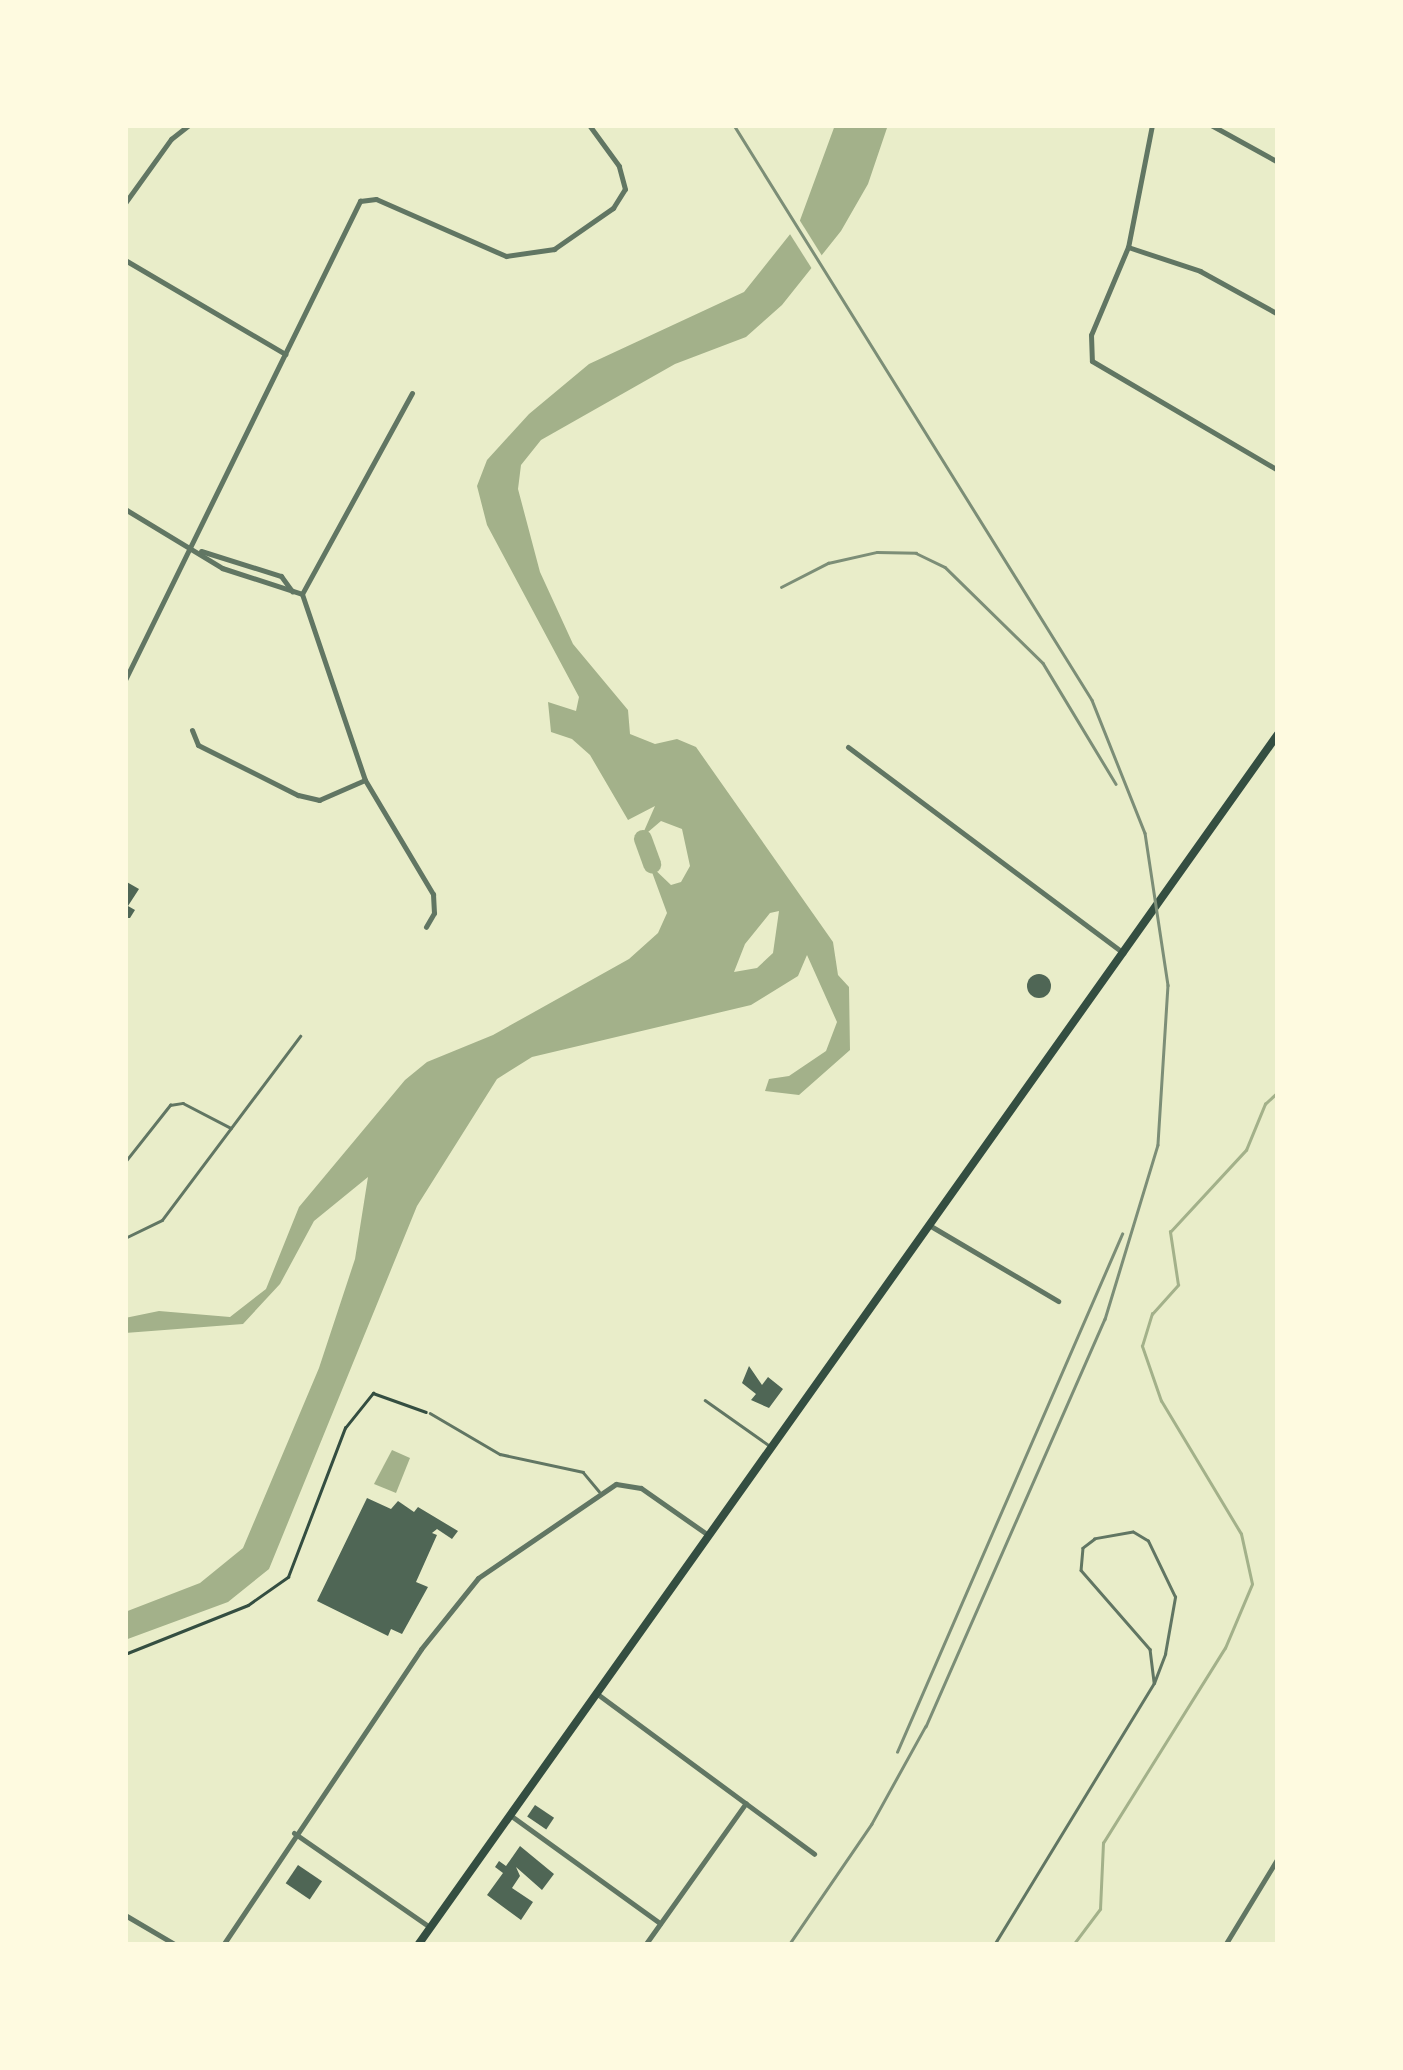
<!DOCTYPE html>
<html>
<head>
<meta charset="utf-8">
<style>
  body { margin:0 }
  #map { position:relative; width:1403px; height:2070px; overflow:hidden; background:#e9edc9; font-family:Figtree,sans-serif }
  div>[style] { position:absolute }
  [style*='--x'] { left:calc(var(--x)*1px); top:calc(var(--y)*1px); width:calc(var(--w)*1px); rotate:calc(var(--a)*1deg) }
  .water>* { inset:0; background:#a3b18a }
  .pier>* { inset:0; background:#e9edc9 }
  .stream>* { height:2.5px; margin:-1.25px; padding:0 1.25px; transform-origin:1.25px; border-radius:1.25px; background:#a3b18a }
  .river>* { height:18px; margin:-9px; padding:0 9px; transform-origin:9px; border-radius:9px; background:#a3b18a }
  .building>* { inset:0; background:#4f6655; transform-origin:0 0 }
  .round { border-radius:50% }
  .path>* { height:2.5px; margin:-1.25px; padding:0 1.25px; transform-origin:1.25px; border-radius:1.25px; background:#344e41 }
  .service>* { height:2.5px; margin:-1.25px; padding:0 1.25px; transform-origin:1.25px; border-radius:1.25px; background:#617663 }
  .minor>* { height:5px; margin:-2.5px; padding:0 2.5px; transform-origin:2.5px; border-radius:2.5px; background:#617663 }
  .secondary>* { height:8px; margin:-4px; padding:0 4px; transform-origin:4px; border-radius:4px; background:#344e41 }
  .rail>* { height:2.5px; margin:-1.25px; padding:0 1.25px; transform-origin:1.25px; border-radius:1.25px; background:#7c8e77 }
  span { translate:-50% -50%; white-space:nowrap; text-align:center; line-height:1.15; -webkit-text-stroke:8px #fefae0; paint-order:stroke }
  .frame { position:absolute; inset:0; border:128px solid #fefae0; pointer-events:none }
</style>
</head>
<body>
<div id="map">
  <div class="water">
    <i style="clip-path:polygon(evenodd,835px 125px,888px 125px,868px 184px,841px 231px,782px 305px,746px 337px,675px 364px,541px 440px,521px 465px,518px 489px,540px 572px,573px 644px,628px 710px,630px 734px,655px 744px,677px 739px,696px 747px,833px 942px,838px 975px,849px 987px,850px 1050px,799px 1095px,765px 1091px,769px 1079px,789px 1076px,826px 1051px,837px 1022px,807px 955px,798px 976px,751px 1005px,532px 1057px,497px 1079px,417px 1206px,269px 1569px,228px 1602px,125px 1640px,125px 1612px,200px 1583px,243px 1548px,319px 1368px,355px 1259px,368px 1177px,314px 1221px,280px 1284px,243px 1324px,125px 1333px,125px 1318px,159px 1311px,230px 1317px,266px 1289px,299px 1207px,405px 1080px,427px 1062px,493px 1035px,629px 959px,658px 933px,667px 913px,649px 864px,671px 885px,681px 882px,690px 866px,682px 829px,661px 821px,641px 838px,655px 806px,628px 820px,590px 755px,572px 739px,551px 732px,548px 702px,576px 711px,579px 697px,487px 525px,477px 486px,487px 460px,529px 414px,589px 364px,744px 292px,799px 223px,835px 125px,779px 911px,773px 953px,757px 968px,734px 972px,745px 944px,770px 913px,779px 911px)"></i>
    <i style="clip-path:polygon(392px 1450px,410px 1458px,396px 1493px,374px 1484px)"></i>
  </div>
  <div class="pier">
    <i style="clip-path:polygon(797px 216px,824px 259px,814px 272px,788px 231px)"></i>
  </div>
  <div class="stream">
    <i style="--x:1073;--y:1945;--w:45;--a:-53.1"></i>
    <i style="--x:1100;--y:1909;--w:66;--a:-87.4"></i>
    <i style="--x:1103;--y:1843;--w:230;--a:-58"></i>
    <i style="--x:1225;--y:1648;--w:69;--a:-67.1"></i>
    <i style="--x:1252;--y:1584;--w:51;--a:-102.4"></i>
    <i style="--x:1241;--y:1534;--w:155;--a:-121"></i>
    <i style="--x:1161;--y:1401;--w:58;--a:-109.1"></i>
    <i style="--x:1142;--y:1346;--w:34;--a:-73"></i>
    <i style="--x:1152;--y:1314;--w:39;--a:-48"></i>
    <i style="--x:1178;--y:1285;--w:54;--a:-98.6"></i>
    <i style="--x:1170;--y:1232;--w:112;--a:-47.2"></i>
    <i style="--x:1246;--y:1150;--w:50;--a:-67.6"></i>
    <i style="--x:1265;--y:1104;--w:18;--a:-43"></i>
  </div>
  <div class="river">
    <i style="--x:643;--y:839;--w:27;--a:70"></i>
  </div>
  <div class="building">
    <i style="clip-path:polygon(125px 881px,139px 889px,128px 906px,135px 910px,130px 918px,125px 918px)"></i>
    <i class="round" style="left:1027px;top:974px;width:24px;height:24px"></i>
    <i style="clip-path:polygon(749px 1366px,762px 1385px,768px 1377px,783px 1389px,769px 1408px,751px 1400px,756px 1394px,742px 1383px)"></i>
    <i style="clip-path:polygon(367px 1498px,391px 1509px,398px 1501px,414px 1512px,418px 1507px,458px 1531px,452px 1539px,437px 1529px,432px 1533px,437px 1535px,416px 1582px,428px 1587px,402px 1634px,391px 1629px,388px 1636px,317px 1601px)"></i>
    <i style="left:535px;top:1805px;width:23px;height:14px;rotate:34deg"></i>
    <i style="clip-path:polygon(520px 1846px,554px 1874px,542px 1890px,516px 1867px,520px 1876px,512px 1888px,533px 1902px,521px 1920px,487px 1895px,503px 1873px,495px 1867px,499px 1861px,506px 1866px)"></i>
    <i style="left:298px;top:1865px;width:29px;height:22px;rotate:34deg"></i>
  </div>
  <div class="path">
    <i style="--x:125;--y:1654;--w:132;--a:-21.7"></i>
    <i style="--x:248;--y:1605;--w:49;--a:-35"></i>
    <i style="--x:288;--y:1577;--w:160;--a:-69.1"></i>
    <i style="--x:345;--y:1428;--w:45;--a:-51.3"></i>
    <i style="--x:373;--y:1393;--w:56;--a:19.7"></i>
  </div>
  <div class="service">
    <i style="--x:125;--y:1162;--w:73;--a:-51.7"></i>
    <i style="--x:170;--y:1105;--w:13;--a:-9"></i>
    <i style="--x:183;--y:1103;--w:54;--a:27.5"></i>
    <i style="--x:125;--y:1238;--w:41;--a:-25.9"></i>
    <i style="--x:162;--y:1220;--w:230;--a:-53.1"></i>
    <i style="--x:705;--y:1400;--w:80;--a:35.3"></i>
    <i style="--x:430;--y:1413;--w:81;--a:30.4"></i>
    <i style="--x:500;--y:1454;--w:85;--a:12.2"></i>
    <i style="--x:583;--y:1472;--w:25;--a:50"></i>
    <i style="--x:994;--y:1945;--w:307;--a:-58.6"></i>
    <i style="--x:1154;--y:1683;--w:31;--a:-69"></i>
    <i style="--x:1165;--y:1654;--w:58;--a:-80"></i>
    <i style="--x:1175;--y:1597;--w:62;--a:-115.7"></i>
    <i style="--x:1148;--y:1541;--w:17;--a:-149"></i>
    <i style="--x:1133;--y:1532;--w:39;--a:170"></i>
    <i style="--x:1095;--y:1539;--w:15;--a:143"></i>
    <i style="--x:1083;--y:1548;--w:22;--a:95"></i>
    <i style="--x:1081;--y:1570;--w:105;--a:48.9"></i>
    <i style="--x:1150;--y:1649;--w:34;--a:83"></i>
  </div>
  <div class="minor">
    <i style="--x:1152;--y:125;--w:124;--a:101.1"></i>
    <i style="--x:1128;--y:247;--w:95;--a:112.8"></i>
    <i style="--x:1091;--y:335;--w:26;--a:88"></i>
    <i style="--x:1092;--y:361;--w:216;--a:30.4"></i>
    <i style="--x:1211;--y:125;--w:77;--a:28.9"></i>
    <i style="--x:125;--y:203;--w:79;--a:-54.3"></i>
    <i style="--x:171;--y:139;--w:23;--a:-38"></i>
    <i style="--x:1128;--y:247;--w:76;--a:18.4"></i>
    <i style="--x:1200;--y:271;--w:89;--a:28.9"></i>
    <i style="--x:125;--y:260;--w:186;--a:30.4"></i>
    <i style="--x:412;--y:393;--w:229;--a:118.7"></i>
    <i style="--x:302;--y:594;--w:196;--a:71.3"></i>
    <i style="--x:365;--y:780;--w:133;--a:59.2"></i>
    <i style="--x:433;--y:894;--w:19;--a:87"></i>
    <i style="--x:434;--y:913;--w:16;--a:120"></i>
    <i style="--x:125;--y:509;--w:114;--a:31.3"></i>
    <i style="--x:222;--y:568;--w:84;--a:18"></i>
    <i style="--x:201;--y:551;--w:84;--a:17.4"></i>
    <i style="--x:281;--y:576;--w:19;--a:54"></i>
    <i style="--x:125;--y:680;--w:534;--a:-63.87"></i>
    <i style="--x:360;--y:201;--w:16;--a:-7"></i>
    <i style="--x:376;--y:199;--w:142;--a:23.7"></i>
    <i style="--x:506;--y:256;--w:49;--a:-8.3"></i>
    <i style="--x:554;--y:249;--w:72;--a:-34.8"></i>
    <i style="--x:613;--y:208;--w:22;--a:-58"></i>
    <i style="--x:625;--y:189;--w:24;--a:-105"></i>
    <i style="--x:619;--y:166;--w:51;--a:-126.2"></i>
    <i style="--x:192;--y:730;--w:16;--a:68"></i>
    <i style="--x:198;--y:745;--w:112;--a:26.6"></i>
    <i style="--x:298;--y:795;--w:22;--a:13"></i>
    <i style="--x:319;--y:800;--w:50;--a:-23.5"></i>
    <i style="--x:848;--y:747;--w:344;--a:36.8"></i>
    <i style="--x:929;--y:1225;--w:150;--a:30.5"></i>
    <i style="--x:596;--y:1693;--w:271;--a:36.4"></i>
    <i style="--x:510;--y:1815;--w:185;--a:35.8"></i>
    <i style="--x:294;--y:1833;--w:165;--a:34.7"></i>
    <i style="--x:125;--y:1915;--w:59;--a:30.5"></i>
    <i style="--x:223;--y:1945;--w:356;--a:-56.2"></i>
    <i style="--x:421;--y:1649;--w:91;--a:-51.2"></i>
    <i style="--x:478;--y:1578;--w:167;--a:-34.3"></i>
    <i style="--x:616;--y:1484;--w:25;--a:9"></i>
    <i style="--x:641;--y:1488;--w:82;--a:35"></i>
    <i style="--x:645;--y:1945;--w:174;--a:-54.6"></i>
    <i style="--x:1225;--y:1945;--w:102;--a:-58.7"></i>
  </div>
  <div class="secondary">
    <i style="--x:418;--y:1945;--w:1485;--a:-54.62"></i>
  </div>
  <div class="rail">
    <i style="--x:734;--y:125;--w:677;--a:58.09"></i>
    <i style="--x:1092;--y:700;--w:143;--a:68.3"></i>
    <i style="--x:1145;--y:833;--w:154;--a:81.4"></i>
    <i style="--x:1168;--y:985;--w:160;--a:93.6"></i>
    <i style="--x:1158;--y:1145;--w:182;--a:106.9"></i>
    <i style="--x:1105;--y:1319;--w:445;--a:113.7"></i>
    <i style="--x:926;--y:1726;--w:112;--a:118.9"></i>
    <i style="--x:872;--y:1824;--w:147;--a:124.4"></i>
    <i style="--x:781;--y:587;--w:53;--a:-27.1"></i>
    <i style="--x:828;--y:563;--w:50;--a:-12.7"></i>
    <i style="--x:877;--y:552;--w:39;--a:1"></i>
    <i style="--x:916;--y:553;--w:32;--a:26"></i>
    <i style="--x:945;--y:567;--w:137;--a:44.4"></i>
    <i style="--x:1043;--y:663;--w:141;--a:58.9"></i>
    <i style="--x:897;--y:1752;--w:565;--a:-66.52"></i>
  </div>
  <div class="frame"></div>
</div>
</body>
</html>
